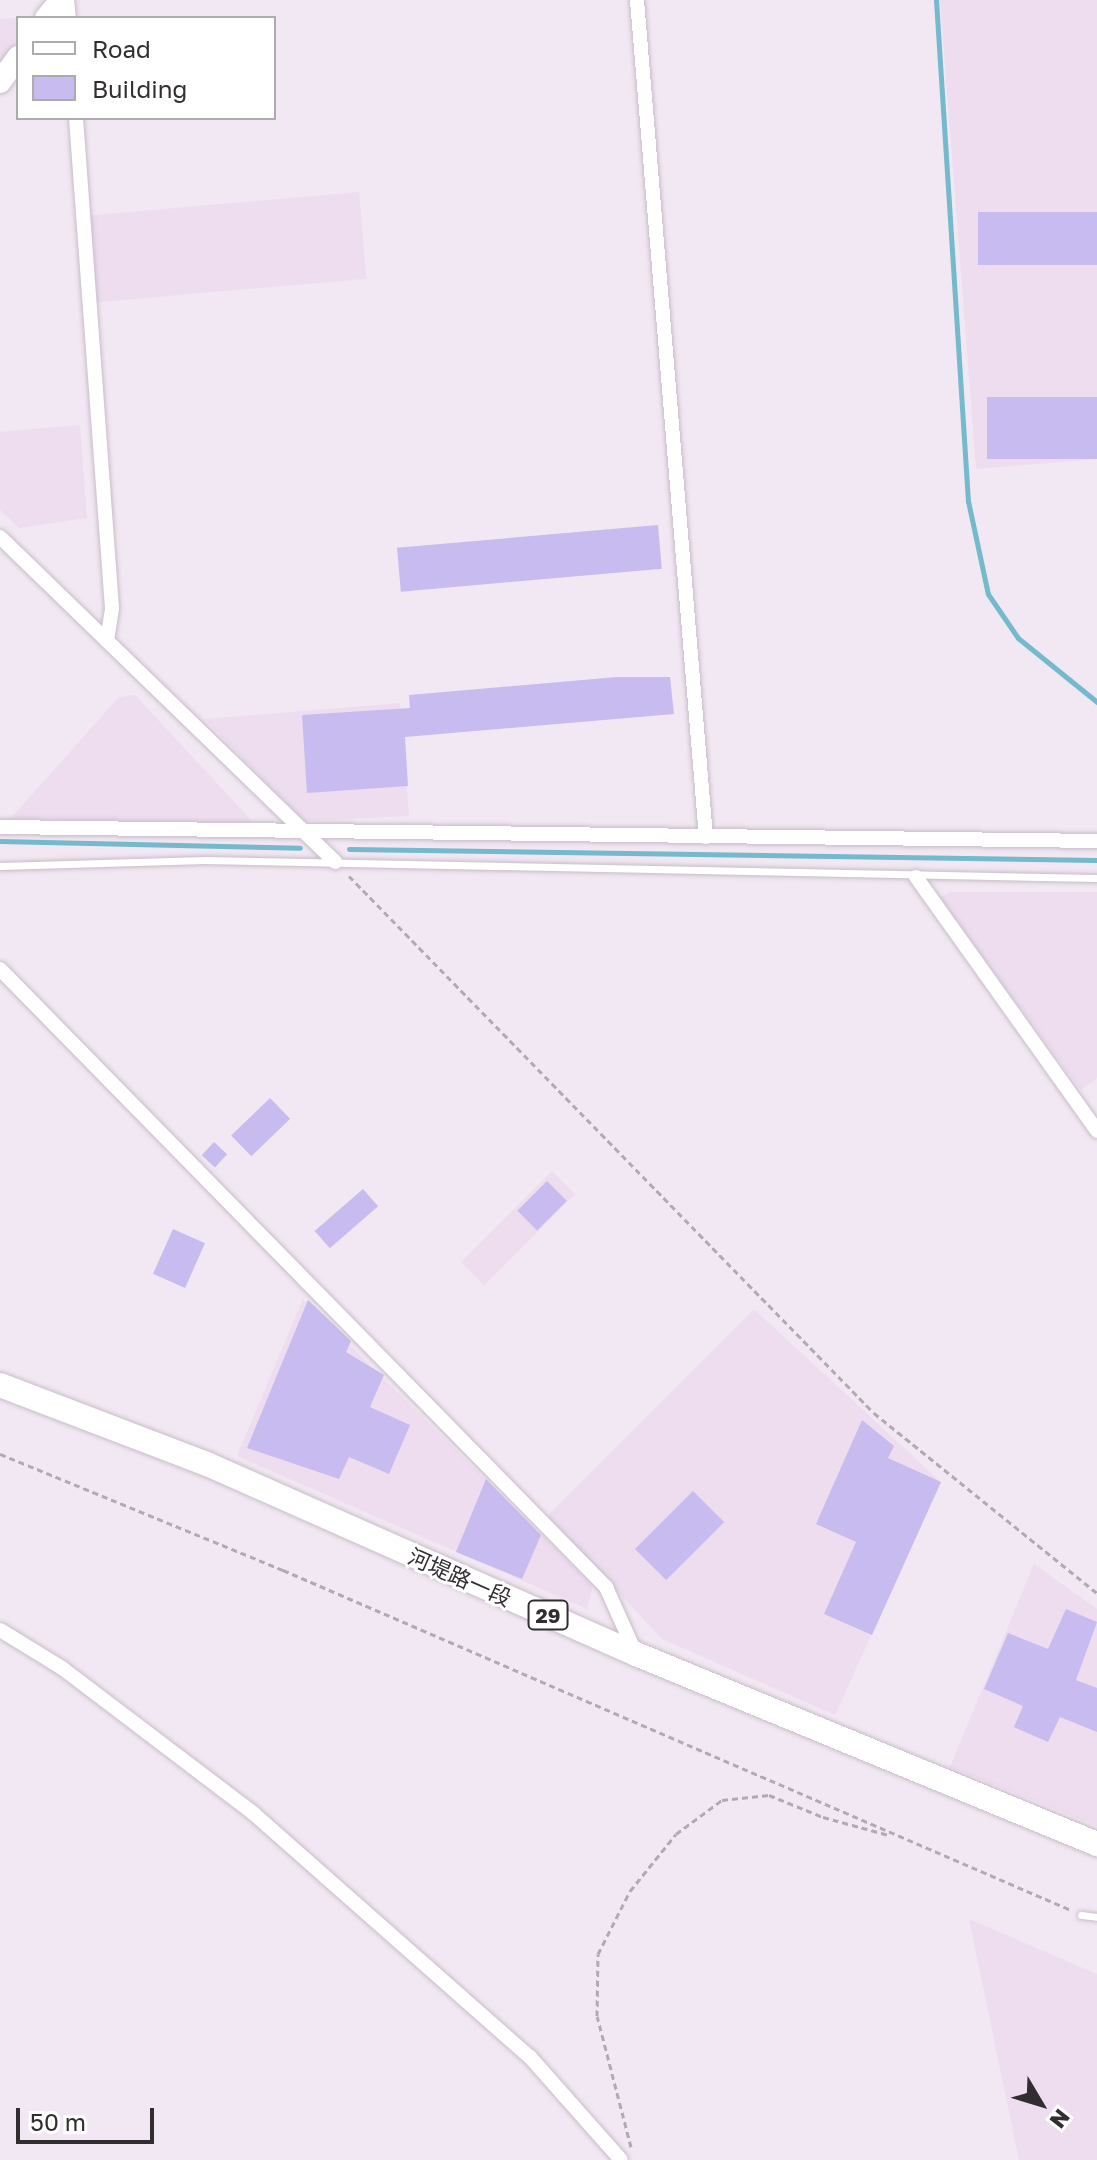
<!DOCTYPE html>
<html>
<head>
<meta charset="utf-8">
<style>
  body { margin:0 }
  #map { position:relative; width:1097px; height:2160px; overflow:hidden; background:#f2e8f3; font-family:"Golos Text","Noto Sans TC",sans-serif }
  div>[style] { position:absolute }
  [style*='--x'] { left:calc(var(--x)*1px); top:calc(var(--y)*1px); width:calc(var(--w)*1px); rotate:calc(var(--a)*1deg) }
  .built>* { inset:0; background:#edddef; transform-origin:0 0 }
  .stream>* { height:5px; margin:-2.5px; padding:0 2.5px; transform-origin:2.5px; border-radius:2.5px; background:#74b9cc }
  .building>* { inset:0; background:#c7bbf0; transform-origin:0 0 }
  .path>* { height:3px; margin-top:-1.5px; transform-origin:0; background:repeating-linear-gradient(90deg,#b2aab3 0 6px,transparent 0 10px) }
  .roads { filter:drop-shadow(0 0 2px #c7bdc9) drop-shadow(0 0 2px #c7bdc9) }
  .lane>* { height:7px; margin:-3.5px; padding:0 3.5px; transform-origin:3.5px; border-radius:3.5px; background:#fff }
  .street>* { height:14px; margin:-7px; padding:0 7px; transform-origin:7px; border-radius:7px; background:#fff }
  .secondary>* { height:22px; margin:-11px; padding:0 11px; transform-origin:11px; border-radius:11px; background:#fff }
  .primary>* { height:24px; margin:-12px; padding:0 12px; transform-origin:12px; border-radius:12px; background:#fff }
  span { translate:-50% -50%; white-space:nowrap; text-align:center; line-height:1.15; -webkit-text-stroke:6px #fff; paint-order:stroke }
  .shield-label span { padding:2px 6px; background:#fff; border:2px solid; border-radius:6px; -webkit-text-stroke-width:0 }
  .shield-label { font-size:20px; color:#312d31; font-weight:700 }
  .street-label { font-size:22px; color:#312d31 }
  .legend { position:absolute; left:16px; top:16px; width:260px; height:104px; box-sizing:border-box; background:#fff; border:2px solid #adabad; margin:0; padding:10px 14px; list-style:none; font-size:24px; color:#312d31 }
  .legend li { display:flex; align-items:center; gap:16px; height:40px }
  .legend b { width:40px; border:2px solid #adabad }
  .north { position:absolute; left:1001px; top:2064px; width:80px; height:80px; -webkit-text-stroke:6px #fff; paint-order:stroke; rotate:128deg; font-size:22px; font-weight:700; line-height:32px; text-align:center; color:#312d31 }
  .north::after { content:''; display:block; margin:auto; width:28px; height:36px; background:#312d31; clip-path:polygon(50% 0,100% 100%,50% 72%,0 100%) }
  .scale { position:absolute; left:16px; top:2108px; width:138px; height:36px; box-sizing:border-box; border:4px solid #312d31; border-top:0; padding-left:10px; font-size:24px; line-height:28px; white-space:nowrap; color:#312d31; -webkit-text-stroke:6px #fff; paint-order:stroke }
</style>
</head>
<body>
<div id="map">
  <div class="built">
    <i style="clip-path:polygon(940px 0,1097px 0,1097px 459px,976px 469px)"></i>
    <i style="clip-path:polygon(34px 17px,18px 18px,18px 39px,0 64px,0 19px)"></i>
    <i style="left:359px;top:192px;width:87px;height:271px;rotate:85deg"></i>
    <i style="clip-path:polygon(80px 425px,87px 518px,19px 528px,0 510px,0 432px)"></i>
    <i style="clip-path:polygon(135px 695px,253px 822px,10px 819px,119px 697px)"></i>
    <i style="clip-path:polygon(400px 703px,409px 816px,302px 821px,205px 719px)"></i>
    <i style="clip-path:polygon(950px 892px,1097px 892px,1097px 1078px,1081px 1090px,939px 898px)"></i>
    <i style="left:552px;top:1171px;width:33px;height:129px;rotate:45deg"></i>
    <i style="clip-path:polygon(303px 1299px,593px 1586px,587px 1609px,237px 1456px)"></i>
    <i style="clip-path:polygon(754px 1309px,941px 1482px,835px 1715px,662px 1639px,547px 1516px)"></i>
    <i style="clip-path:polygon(1034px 1564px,1097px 1609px,1097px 1826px,950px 1767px)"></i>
    <i style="clip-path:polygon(969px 1919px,1097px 1974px,1097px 2160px,1019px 2160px)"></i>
  </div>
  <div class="stream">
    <i style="--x:936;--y:0;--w:502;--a:86.35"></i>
    <i style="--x:968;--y:501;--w:95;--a:77.9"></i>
    <i style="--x:988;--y:594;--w:53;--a:55.7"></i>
    <i style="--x:1018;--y:638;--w:102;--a:39"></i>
    <i style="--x:0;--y:841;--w:300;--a:1.3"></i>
    <i style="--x:349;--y:849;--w:748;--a:0.84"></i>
  </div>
  <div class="building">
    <i style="left:1097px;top:212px;width:53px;height:119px;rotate:90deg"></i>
    <i style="left:1097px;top:397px;width:62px;height:110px;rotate:90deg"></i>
    <i style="left:658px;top:525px;width:44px;height:262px;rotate:85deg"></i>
    <i style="clip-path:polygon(617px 677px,670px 677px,674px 714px,405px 737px,408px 786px,307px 793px,302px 715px,410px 708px,409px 695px)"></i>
    <i style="left:270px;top:1098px;width:29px;height:54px;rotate:46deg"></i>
    <i style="left:214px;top:1142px;width:18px;height:18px;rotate:43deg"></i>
    <i style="left:547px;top:1181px;width:28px;height:42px;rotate:45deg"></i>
    <i style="left:363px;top:1189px;width:23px;height:64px;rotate:49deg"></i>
    <i style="left:173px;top:1229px;width:35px;height:49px;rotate:24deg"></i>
    <i style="clip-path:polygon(308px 1300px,351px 1341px,346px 1352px,384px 1375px,370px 1407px,410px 1425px,389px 1474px,349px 1457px,339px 1479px,247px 1448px)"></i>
    <i style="clip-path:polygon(862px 1420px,894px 1446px,888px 1458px,941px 1482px,872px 1635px,824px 1614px,856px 1542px,816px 1524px)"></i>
    <i style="clip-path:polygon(486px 1479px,541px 1535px,522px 1579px,456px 1552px)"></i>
    <i style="left:693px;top:1491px;width:44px;height:82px;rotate:45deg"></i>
    <i style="clip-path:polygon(1066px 1609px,1097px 1622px,1076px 1680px,1097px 1688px,1097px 1732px,1060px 1717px,1048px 1742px,1014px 1727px,1023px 1706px,984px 1689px,1008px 1633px,1048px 1649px)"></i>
  </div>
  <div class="path">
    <i style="--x:349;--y:876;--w:751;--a:45.65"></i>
    <i style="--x:874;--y:1413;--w:287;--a:38.9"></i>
    <i style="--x:0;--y:1454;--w:306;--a:22.3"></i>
    <i style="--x:283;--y:1570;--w:858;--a:23.34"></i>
    <i style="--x:631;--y:2147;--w:135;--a:-104.5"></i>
    <i style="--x:597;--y:2016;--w:62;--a:-89.1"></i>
    <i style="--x:598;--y:1954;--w:71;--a:-63.1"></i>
    <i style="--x:630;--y:1891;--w:73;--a:-51.1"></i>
    <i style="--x:676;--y:1834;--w:57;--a:-36.5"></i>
    <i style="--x:722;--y:1800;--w:47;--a:-6.1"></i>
    <i style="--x:769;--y:1795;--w:58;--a:22.2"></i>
    <i style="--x:823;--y:1817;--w:68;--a:15.3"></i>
  </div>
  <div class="roads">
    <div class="lane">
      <i style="--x:0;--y:866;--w:205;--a:-1.7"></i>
      <i style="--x:205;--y:860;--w:892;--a:1.16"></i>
      <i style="--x:1081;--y:1915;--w:16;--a:7"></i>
    </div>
    <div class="street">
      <i style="--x:67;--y:0;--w:18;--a:84"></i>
      <i style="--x:637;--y:0;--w:840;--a:85.29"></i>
      <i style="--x:76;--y:118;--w:492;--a:85.8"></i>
      <i style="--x:112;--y:609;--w:32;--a:99"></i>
      <i style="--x:0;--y:537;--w:467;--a:44.1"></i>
      <i style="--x:0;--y:827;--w:1097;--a:0.73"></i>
      <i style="--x:916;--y:877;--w:312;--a:54.5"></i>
      <i style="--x:0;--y:969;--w:866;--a:45.56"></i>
      <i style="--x:606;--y:1587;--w:73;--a:65.9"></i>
      <i style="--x:0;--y:1630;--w:73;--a:31.5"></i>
      <i style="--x:62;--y:1668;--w:241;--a:37.2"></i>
      <i style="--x:254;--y:1814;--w:368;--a:41.4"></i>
      <i style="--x:530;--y:2057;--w:137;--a:48.5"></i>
    </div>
    <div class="secondary">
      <i style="--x:46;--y:18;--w:23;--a:-50"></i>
      <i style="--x:0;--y:82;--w:31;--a:-54"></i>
    </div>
    <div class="primary">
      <i style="--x:0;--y:1385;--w:222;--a:20.9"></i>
      <i style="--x:207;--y:1464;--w:469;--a:23.9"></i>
      <i style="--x:636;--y:1654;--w:499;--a:22.4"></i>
    </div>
  </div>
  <div class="shield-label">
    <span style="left:548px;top:1615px">29</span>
  </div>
  <div class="street-label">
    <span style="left:460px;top:1577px;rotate:24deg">河堤路一段</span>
  </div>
  <ul class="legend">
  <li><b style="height:10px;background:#fff"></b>Road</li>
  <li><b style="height:22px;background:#c7bbf0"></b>Building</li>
  </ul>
  <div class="north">N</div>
  <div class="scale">50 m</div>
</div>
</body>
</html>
